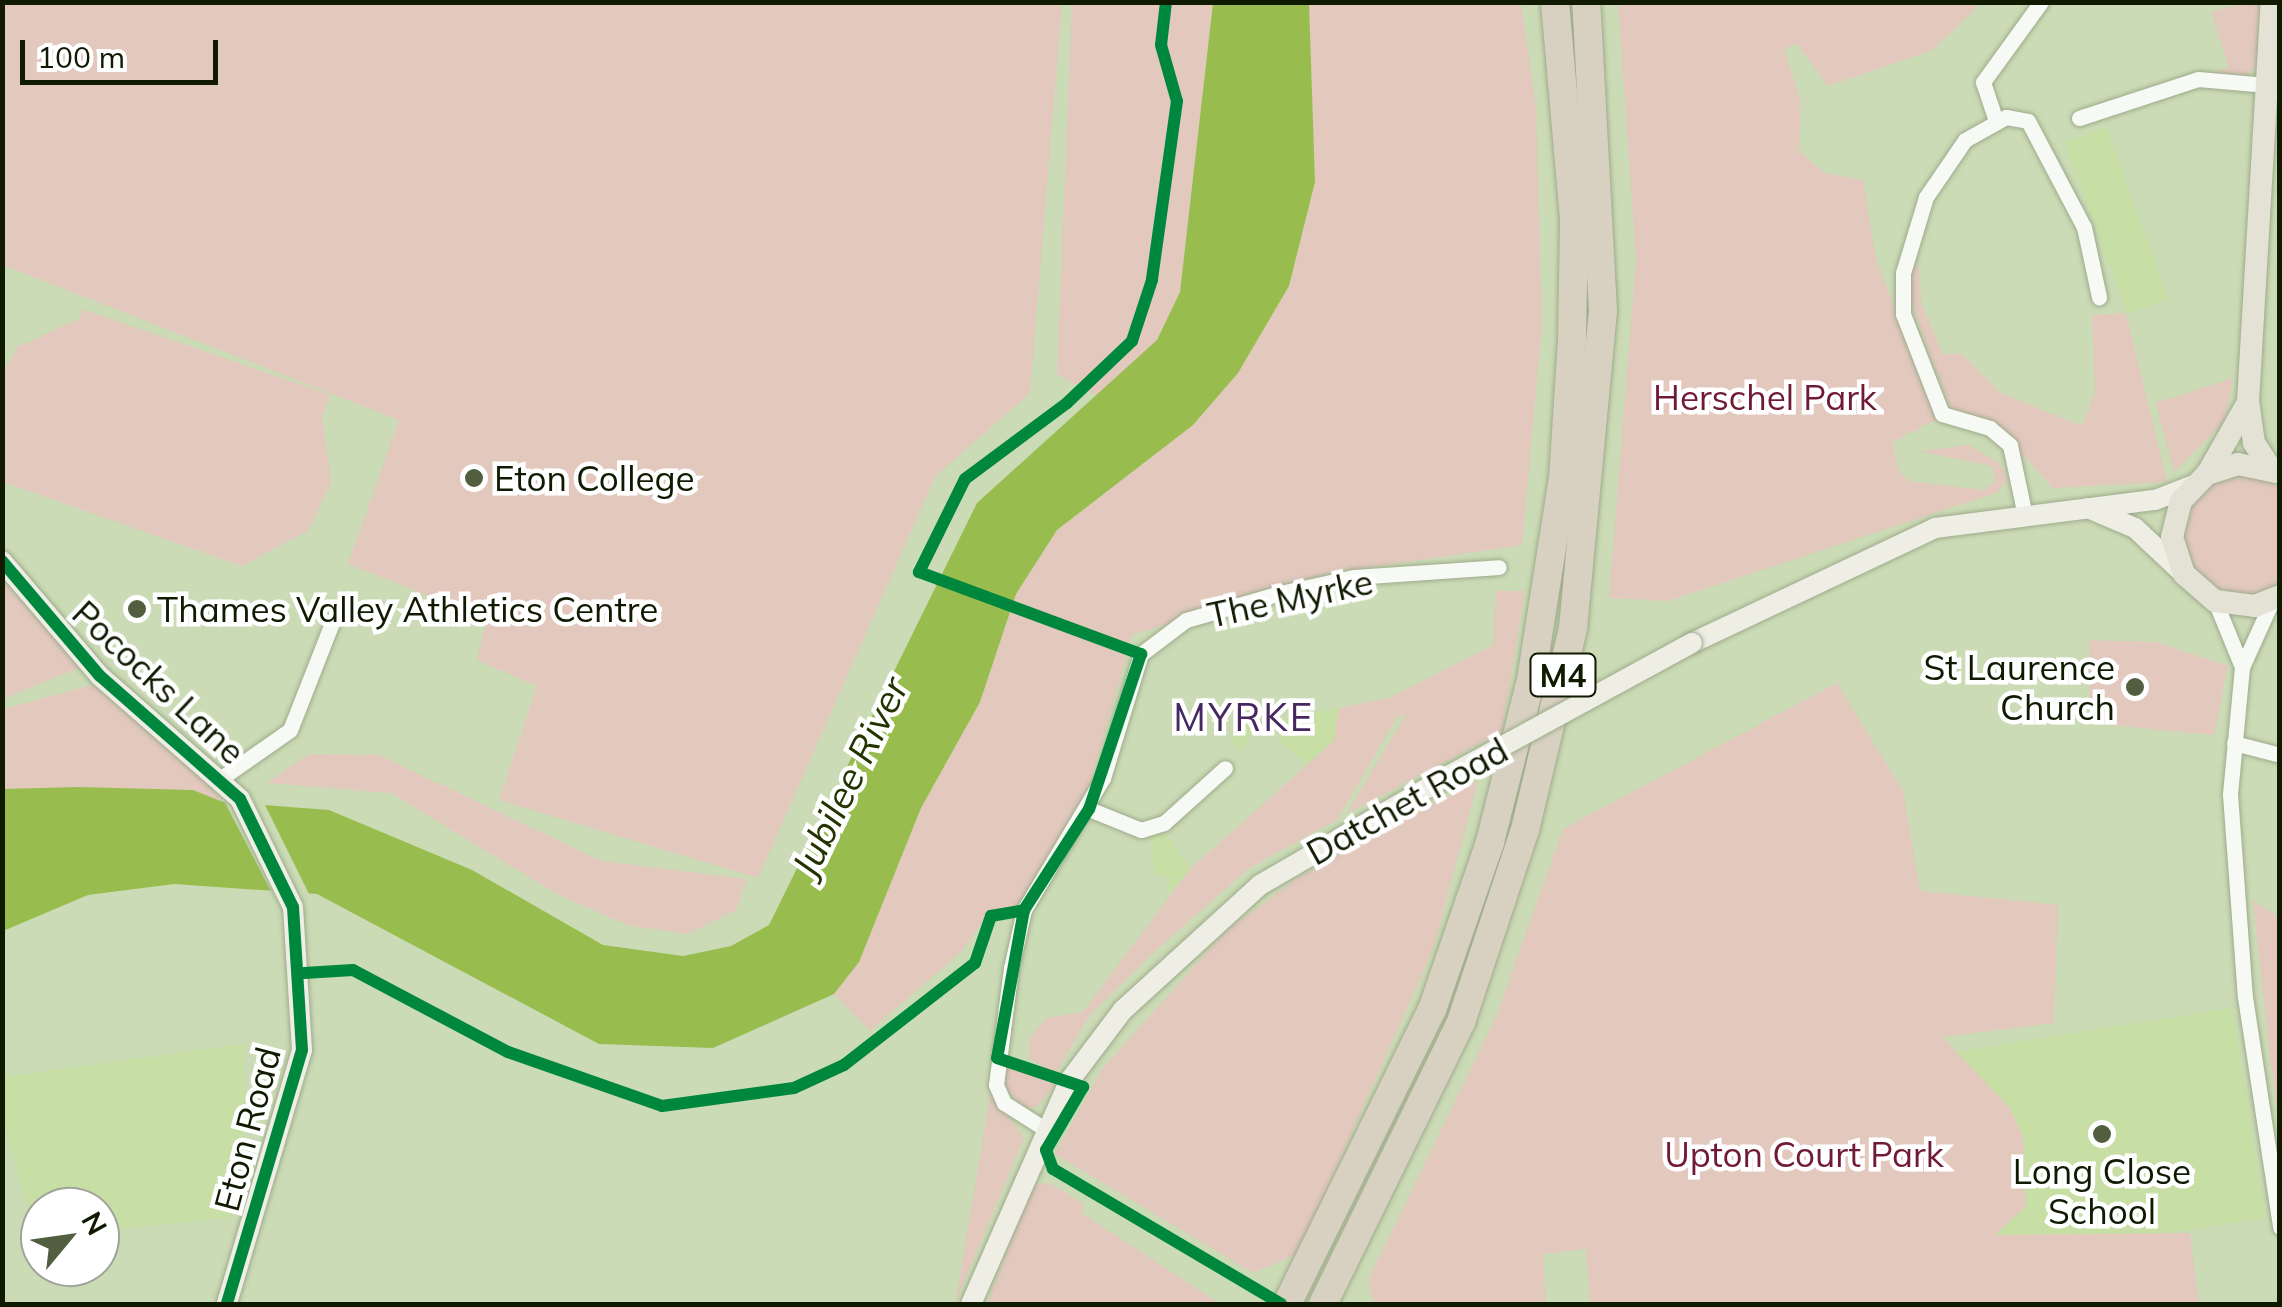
<!DOCTYPE html>
<html>
<head>
<meta charset="utf-8">
<style>
  body { margin:0 }
  #map { position:relative; width:2282px; height:1307px; overflow:hidden; background:#cbdbb5; font-family:Mulish,sans-serif }
  div>[style] { position:absolute }
  [style*='--x'] { left:calc(var(--x)*1px); top:calc(var(--y)*1px); width:calc(var(--w)*1px); rotate:calc(var(--a)*1deg) }
  .built>* { inset:0; background:#c7dfa4; transform-origin:0 0 }
  .green>* { inset:0; background:#e2c8bd }
  .water>* { inset:0; background:#98bd4e }
  .pier>* { inset:0; background:#cbdbb5 }
  .roads { filter:drop-shadow(0 0 2px #9eab8c) drop-shadow(0 0 2px #9eab8c) }
  .street>* { height:15px; margin:-7.5px; padding:0 7.5px; transform-origin:7.5px; border-radius:7.5px; background:#f7faf4 }
  .secondary>* { height:20px; margin:-10px; padding:0 10px; transform-origin:10px; border-radius:10px; background:#eeeee5 }
  .primary>* { height:22px; margin:-11px; padding:0 11px; transform-origin:11px; border-radius:11px; background:#e4e2d5 }
  .highway>* { height:28px; margin:-14px; padding:0 14px; transform-origin:14px; border-radius:14px; background:#d8d1c1 }
  .bridges { filter:drop-shadow(0 0 2px #9eab8c) drop-shadow(0 0 2px #9eab8c) }
  .secondary-bridge>* { height:20px; margin:-10px; padding:0 10px; transform-origin:10px; border-radius:10px; background:#eeeee5 }
  .cycleway>* { height:12px; margin:-6px; padding:0 6px; transform-origin:6px; border-radius:6px; background:#00873e }
  .dots>* { width:28px; height:28px; translate:-50% -50%; box-sizing:border-box; border:5px solid #fff; border-radius:50% }
  span { translate:-50% -50%; white-space:nowrap; text-align:center; line-height:1.15; -webkit-text-stroke:9px #fff; paint-order:stroke }
  .shield-label span { padding:2px 8px; background:#fff; border:2px solid; border-radius:8px; -webkit-text-stroke-width:0 }
  .shield-label { font-size:32px; color:#101a01; font-weight:700 }
  .park-label { font-size:35px; color:#701b35 }
  .poi-label { font-size:35px; color:#101a01 }
  .left { translate:0 -50%; text-align:left }
  .right { translate:-100% -50%; text-align:right }
  .street-label { font-size:35px; color:#101a01 }
  .neighbourhood-label { font-size:38px; color:#462760; letter-spacing:2.5px }
  .water-label { font-size:38px; color:#233400; font-style:italic }
  .frame { position:absolute; inset:0; border:5px solid #101a01; pointer-events:none }
  .north { position:absolute; left:20px; top:1187px; width:100px; height:100px; box-sizing:border-box; background:#fff; border:2px solid #9fa399; border-radius:50%; rotate:61deg; font-size:28px; font-weight:700; line-height:40px; text-align:center; color:#101a01 }
  .north::after { content:''; display:block; margin:auto; width:35px; height:45px; background:#515e40; clip-path:polygon(50% 0,100% 100%,50% 72%,0 100%) }
  .scale { position:absolute; left:20px; top:40px; width:198px; height:45px; box-sizing:border-box; border:5px solid #101a01; border-top:0; padding-left:12px; font-size:30px; line-height:35px; white-space:nowrap; color:#101a01; -webkit-text-stroke:8px #fff; paint-order:stroke }
</style>
</head>
<body>
<div id="map">
  <div class="built">
    <i style="left:2106px;top:127px;width:183px;height:44px;rotate:70deg"></i>
    <i style="clip-path:polygon(1339px 708px,1334px 741px,1306px 764px,1278px 738px,1280px 727px,1253px 733px,1241px 750px,1231px 745px,1235px 728px)"></i>
    <i style="clip-path:polygon(1163px 830px,1190px 869px,1169px 893px,1169px 876px,1155px 876px,1150px 835px)"></i>
    <i style="left:2232px;top:1008px;width:212px;height:292px;rotate:81deg"></i>
    <i style="clip-path:polygon(244px 1044px,245px 1153px,232px 1217px,100px 1231px,100px 1207px,40px 1207px,35px 1235px,3px 1118px,3px 1077px)"></i>
  </div>
  <div class="green">
    <i style="clip-path:polygon(2px 3px,1062px 3px,1030px 393px,935px 477px,758px 878px,499px 800px,537px 686px,477px 660px,487px 619px,348px 564px,399px 420px,3px 265px)"></i>
    <i style="clip-path:polygon(1072px 3px,1213px 3px,1180px 292px,1157px 340px,1100px 398px,1057px 374px)"></i>
    <i style="clip-path:polygon(1309px 3px,1521px 3px,1536px 107px,1542px 324px,1522px 545px,1332px 573px,1132px 635px,1087px 796px,1020px 906px,990px 912px,962px 951px,870px 1031px,834px 994px,859px 962px,921px 808px,980px 702px,1016px 594px,1057px 530px,1193px 425px,1238px 373px,1289px 286px,1315px 182px)"></i>
    <i style="clip-path:polygon(1618px 3px,1982px 3px,1933px 50px,1828px 86px,1797px 44px,1784px 49px,1801px 102px,1799px 151px,1825px 173px,1863px 180px,1876px 258px,1936px 420px,1892px 442px,1899px 470px,1908px 481px,1984px 490px,1996px 481px,1992px 466px,1919px 451px,1969px 445px,2000px 464px,2008px 480px,1996px 493px,1668px 601px,1609px 598px,1636px 260px)"></i>
    <i style="clip-path:polygon(2243px 3px,2262px 3px,2256px 67px,2241px 80px,2202px 77px,2229px 68px,2211px 12px)"></i>
    <i style="clip-path:polygon(1918px 262px,1922px 305px,1943px 355px,1961px 353px,2001px 393px,2082px 426px,2095px 393px,2092px 315px,2126px 313px,2167px 482px,2053px 488px,1996px 426px,1953px 415px,1904px 284px)"></i>
    <i style="clip-path:polygon(82px 309px,331px 395px,322px 416px,331px 482px,309px 530px,242px 566px,3px 482px,3px 374px,17px 347px,79px 319px)"></i>
    <i style="clip-path:polygon(2233px 378px,2225px 421px,2174px 472px,2156px 403px)"></i>
    <i style="clip-path:polygon(2247px 474px,2279px 487px,2279px 584px,2250px 597px,2207px 585px,2191px 569px,2182px 525px,2205px 487px)"></i>
    <i style="clip-path:polygon(2px 572px,81px 667px,3px 699px,2px 698px)"></i>
    <i style="clip-path:polygon(1496px 591px,1525px 591px,1502px 732px,1346px 814px,1406px 715px,1397px 717px,1337px 820px,1249px 868px,1154px 952px,1088px 1017px,1055px 1075px,1029px 1058px,1029px 1039px,1046px 1018px,1083px 1012px,1190px 869px,1334px 741px,1339px 708px,1389px 698px,1493px 645px)"></i>
    <i style="clip-path:polygon(2089px 640px,2156px 642px,2228px 666px,2214px 735px,2090px 723px)"></i>
    <i style="clip-path:polygon(100px 683px,173px 745px,223px 802px,193px 790px,3px 789px,3px 709px)"></i>
    <i style="clip-path:polygon(1837px 683px,1903px 791px,1920px 891px,2058px 905px,2054px 1023px,1942px 1037px,2010px 1108px,2023px 1137px,2026px 1206px,1995px 1235px,2190px 1233px,2199px 1304px,1590px 1304px,1586px 1249px,1543px 1254px,1546px 1304px,1374px 1304px,1368px 1280px,1496px 1017px,1563px 829px)"></i>
    <i style="clip-path:polygon(309px 754px,379px 755px,601px 861px,747px 879px,736px 910px,688px 934px,627px 925px,557px 894px,391px 793px,267px 783px)"></i>
    <i style="clip-path:polygon(1478px 780px,1434px 947px,1298px 1254px,1253px 1273px,1055px 1154px,1101px 1070px,1226px 931px,1296px 879px)"></i>
    <i style="clip-path:polygon(2253px 901px,2279px 917px,2279px 1124px,2271px 1065px)"></i>
    <i style="clip-path:polygon(1021px 1061px,1056px 1084px,1037px 1107px,1023px 1108px,1004px 1087px,1005px 1062px)"></i>
    <i style="clip-path:polygon(991px 1091px,1024px 1138px,955px 1304px)"></i>
    <i style="clip-path:polygon(1050px 1183px,1084px 1204px,1082px 1213px,1220px 1304px,987px 1304px,1033px 1184px)"></i>
  </div>
  <div class="water">
    <i style="clip-path:polygon(1213px 3px,1309px 3px,1315px 182px,1289px 286px,1238px 373px,1193px 425px,1057px 530px,1016px 594px,980px 702px,921px 808px,859px 962px,834px 994px,713px 1048px,599px 1044px,317px 894px,174px 884px,88px 895px,3px 931px,2px 789px,79px 787px,193px 790px,223px 802px,329px 810px,472px 870px,603px 945px,683px 956px,731px 946px,769px 925px,977px 503px,1157px 340px,1180px 292px)"></i>
  </div>
  <div class="pier">
    <i style="clip-path:polygon(222px 797px,264px 803px,311px 898px,271px 891px)"></i>
  </div>
  <div class="roads">
    <div class="street">
      <i style="--x:2079;--y:118;--w:125;--a:-18.1"></i>
      <i style="--x:2198;--y:79;--w:69;--a:5"></i>
      <i style="--x:1996;--y:121;--w:41;--a:-108.4"></i>
      <i style="--x:1983;--y:82;--w:99;--a:-54.1"></i>
      <i style="--x:2024;--y:511;--w:67;--a:-102"></i>
      <i style="--x:2010;--y:445;--w:26;--a:-140"></i>
      <i style="--x:1990;--y:428;--w:50;--a:-163.7"></i>
      <i style="--x:1942;--y:414;--w:107;--a:-111.3"></i>
      <i style="--x:1903;--y:314;--w:41;--a:-90"></i>
      <i style="--x:1903;--y:273;--w:79;--a:-73.2"></i>
      <i style="--x:1926;--y:197;--w:69;--a:-55.6"></i>
      <i style="--x:1965;--y:140;--w:47;--a:-29.3"></i>
      <i style="--x:2006;--y:117;--w:22;--a:10"></i>
      <i style="--x:2028;--y:121;--w:120;--a:62.2"></i>
      <i style="--x:2084;--y:227;--w:72;--a:77.9"></i>
      <i style="--x:2215;--y:601;--w:71;--a:67.8"></i>
      <i style="--x:2272;--y:601;--w:72;--a:114.4"></i>
      <i style="--x:2242;--y:667;--w:128;--a:95.4"></i>
      <i style="--x:2230;--y:794;--w:204;--a:85.8"></i>
      <i style="--x:2245;--y:997;--w:233;--a:81.3"></i>
      <i style="--x:2234;--y:743;--w:48;--a:14.6"></i>
      <i style="--x:220;--y:779;--w:85;--a:-35"></i>
      <i style="--x:290;--y:730;--w:118;--a:-68.6"></i>
      <i style="--x:1089;--y:809;--w:56;--a:22"></i>
      <i style="--x:1141;--y:830;--w:24;--a:-17"></i>
      <i style="--x:1164;--y:823;--w:82;--a:-42"></i>
      <i style="--x:1045;--y:1129;--w:49;--a:-147.6"></i>
      <i style="--x:1004;--y:1103;--w:20;--a:-114"></i>
      <i style="--x:996;--y:1085;--w:118;--a:-82.7"></i>
      <i style="--x:1011;--y:968;--w:59;--a:-77.4"></i>
      <i style="--x:1024;--y:910;--w:154;--a:-59.1"></i>
      <i style="--x:1103;--y:778;--w:130;--a:-73"></i>
      <i style="--x:1141;--y:654;--w:56;--a:-37.1"></i>
      <i style="--x:1186;--y:620;--w:98;--a:-16"></i>
      <i style="--x:1280;--y:593;--w:76;--a:-12.2"></i>
      <i style="--x:1354;--y:577;--w:145;--a:-3.9"></i>
    </div>
    <div class="secondary">
      <i style="--x:2088;--y:508;--w:51;--a:23.1"></i>
      <i style="--x:2135;--y:528;--w:67;--a:43.2"></i>
      <i style="--x:2;--y:561;--w:151;--a:49.6"></i>
      <i style="--x:100;--y:676;--w:186;--a:41.3"></i>
      <i style="--x:240;--y:799;--w:120;--a:63.9"></i>
      <i style="--x:293;--y:907;--w:143;--a:86.4"></i>
      <i style="--x:302;--y:1050;--w:265;--a:106.5"></i>
      <i style="--x:1692;--y:643;--w:269;--a:-25.3"></i>
      <i style="--x:1935;--y:528;--w:222;--a:-7.3"></i>
      <i style="--x:2155;--y:500;--w:40;--a:-21"></i>
      <i style="--x:971;--y:1304;--w:245;--a:-66.2"></i>
      <i style="--x:1070;--y:1080;--w:88;--a:-52.9"></i>
      <i style="--x:1123;--y:1010;--w:185;--a:-42.4"></i>
      <i style="--x:1260;--y:885;--w:215;--a:-30.1"></i>
    </div>
    <div class="primary">
      <i style="--x:2271;--y:469;--w:31;--a:-123"></i>
      <i style="--x:2254;--y:443;--w:42;--a:-98.1"></i>
      <i style="--x:2248;--y:401;--w:400;--a:-86.6"></i>
      <i style="--x:2209;--y:471;--w:77;--a:-60.4"></i>
      <i style="--x:2276;--y:472;--w:39;--a:-168"></i>
      <i style="--x:2238;--y:464;--w:33;--a:162"></i>
      <i style="--x:2207;--y:474;--w:37;--a:134"></i>
      <i style="--x:2181;--y:501;--w:37;--a:104"></i>
      <i style="--x:2172;--y:537;--w:39;--a:72"></i>
      <i style="--x:2184;--y:574;--w:41;--a:41.1"></i>
      <i style="--x:2215;--y:601;--w:40;--a:7.1"></i>
      <i style="--x:2255;--y:606;--w:27;--a:-22"></i>
    </div>
    <div class="highway">
      <i style="--x:1287;--y:1304;--w:331;--a:-63.8"></i>
      <i style="--x:1433;--y:1007;--w:175;--a:-70.9"></i>
      <i style="--x:1490;--y:842;--w:167;--a:-75.8"></i>
      <i style="--x:1531;--y:680;--w:204;--a:-81"></i>
      <i style="--x:1563;--y:479;--w:140;--a:-86.3"></i>
      <i style="--x:1572;--y:339;--w:120;--a:-89"></i>
      <i style="--x:1574;--y:219;--w:218;--a:-95"></i>
      <i style="--x:1323;--y:1304;--w:314;--a:-63.9"></i>
      <i style="--x:1461;--y:1022;--w:202;--a:-71.6"></i>
      <i style="--x:1525;--y:830;--w:208;--a:-76.6"></i>
      <i style="--x:1573;--y:628;--w:318;--a:-84.6"></i>
      <i style="--x:1603;--y:311;--w:309;--a:-93.1"></i>
    </div>
  </div>
  <div class="bridges">
    <div class="secondary-bridge">
      <i style="--x:1446;--y:777;--w:280;--a:-28.6"></i>
    </div>
  </div>
  <div class="cycleway">
    <i style="--x:1166;--y:2;--w:43;--a:96.6"></i>
    <i style="--x:1161;--y:45;--w:58;--a:74.1"></i>
    <i style="--x:1177;--y:101;--w:181;--a:98"></i>
    <i style="--x:1152;--y:280;--w:64;--a:108.2"></i>
    <i style="--x:1132;--y:341;--w:90;--a:136.4"></i>
    <i style="--x:1067;--y:403;--w:127;--a:143.3"></i>
    <i style="--x:965;--y:479;--w:104;--a:116.3"></i>
    <i style="--x:919;--y:572;--w:237;--a:20.3"></i>
    <i style="--x:1141;--y:654;--w:163;--a:108.5"></i>
    <i style="--x:1089;--y:809;--w:120;--a:122.8"></i>
    <i style="--x:1024;--y:910;--w:150;--a:100.3"></i>
    <i style="--x:997;--y:1058;--w:91;--a:18.6"></i>
    <i style="--x:1083;--y:1087;--w:73;--a:120.4"></i>
    <i style="--x:1046;--y:1150;--w:20;--a:70"></i>
    <i style="--x:1053;--y:1169;--w:265;--a:30.6"></i>
    <i style="--x:2;--y:561;--w:151;--a:49.6"></i>
    <i style="--x:100;--y:676;--w:186;--a:41.3"></i>
    <i style="--x:240;--y:799;--w:120;--a:63.9"></i>
    <i style="--x:293;--y:907;--w:143;--a:86.4"></i>
    <i style="--x:302;--y:1050;--w:265;--a:106.5"></i>
    <i style="--x:304;--y:973;--w:49;--a:-3.5"></i>
    <i style="--x:353;--y:970;--w:175;--a:27.9"></i>
    <i style="--x:508;--y:1052;--w:163;--a:19.3"></i>
    <i style="--x:662;--y:1106;--w:133;--a:-7.8"></i>
    <i style="--x:794;--y:1088;--w:55;--a:-24.7"></i>
    <i style="--x:844;--y:1065;--w:166;--a:-37.9"></i>
    <i style="--x:975;--y:963;--w:50;--a:-71.2"></i>
    <i style="--x:991;--y:916;--w:34;--a:-10"></i>
  </div>
  <div class="dots">
    <i style="left:474px;top:478px;background:#515e40"></i>
    <i style="left:137px;top:609px;background:#515e40"></i>
    <i style="left:2135px;top:687px;background:#515e40"></i>
    <i style="left:2102px;top:1134px;background:#515e40"></i>
  </div>
  <div class="shield-label">
    <span style="left:1563px;top:675px">M4</span>
  </div>
  <div class="park-label">
    <span style="left:1765px;top:397px">Herschel Park</span>
    <span style="left:1804px;top:1154px">Upton Court Park</span>
  </div>
  <div class="poi-label">
    <span class="left" style="left:494px;top:478px">Eton College</span>
    <span class="left" style="left:157px;top:609px">Thames Valley Athletics Centre</span>
    <span class="right" style="left:2115px;top:687px">St Laurence<br>Church</span>
    <span style="left:2102px;top:1191px">Long Close<br>School</span>
  </div>
  <div class="street-label">
    <span style="left:1290px;top:598px;rotate:-12deg">The Myrke</span>
    <span style="left:159px;top:682px;rotate:43deg">Pococks Lane</span>
    <span style="left:1407px;top:801px;rotate:-29deg">Datchet Road</span>
    <span style="left:247px;top:1129px;rotate:-75deg">Eton Road</span>
  </div>
  <div class="neighbourhood-label">
    <span style="left:1244px;top:718px">MYRKE</span>
  </div>
  <div class="water-label">
    <span style="left:850px;top:777px;rotate:-64deg">Jubilee River</span>
  </div>
  <div class="frame"></div>
  <div class="north">N</div>
  <div class="scale">100 m</div>
</div>
</body>
</html>
